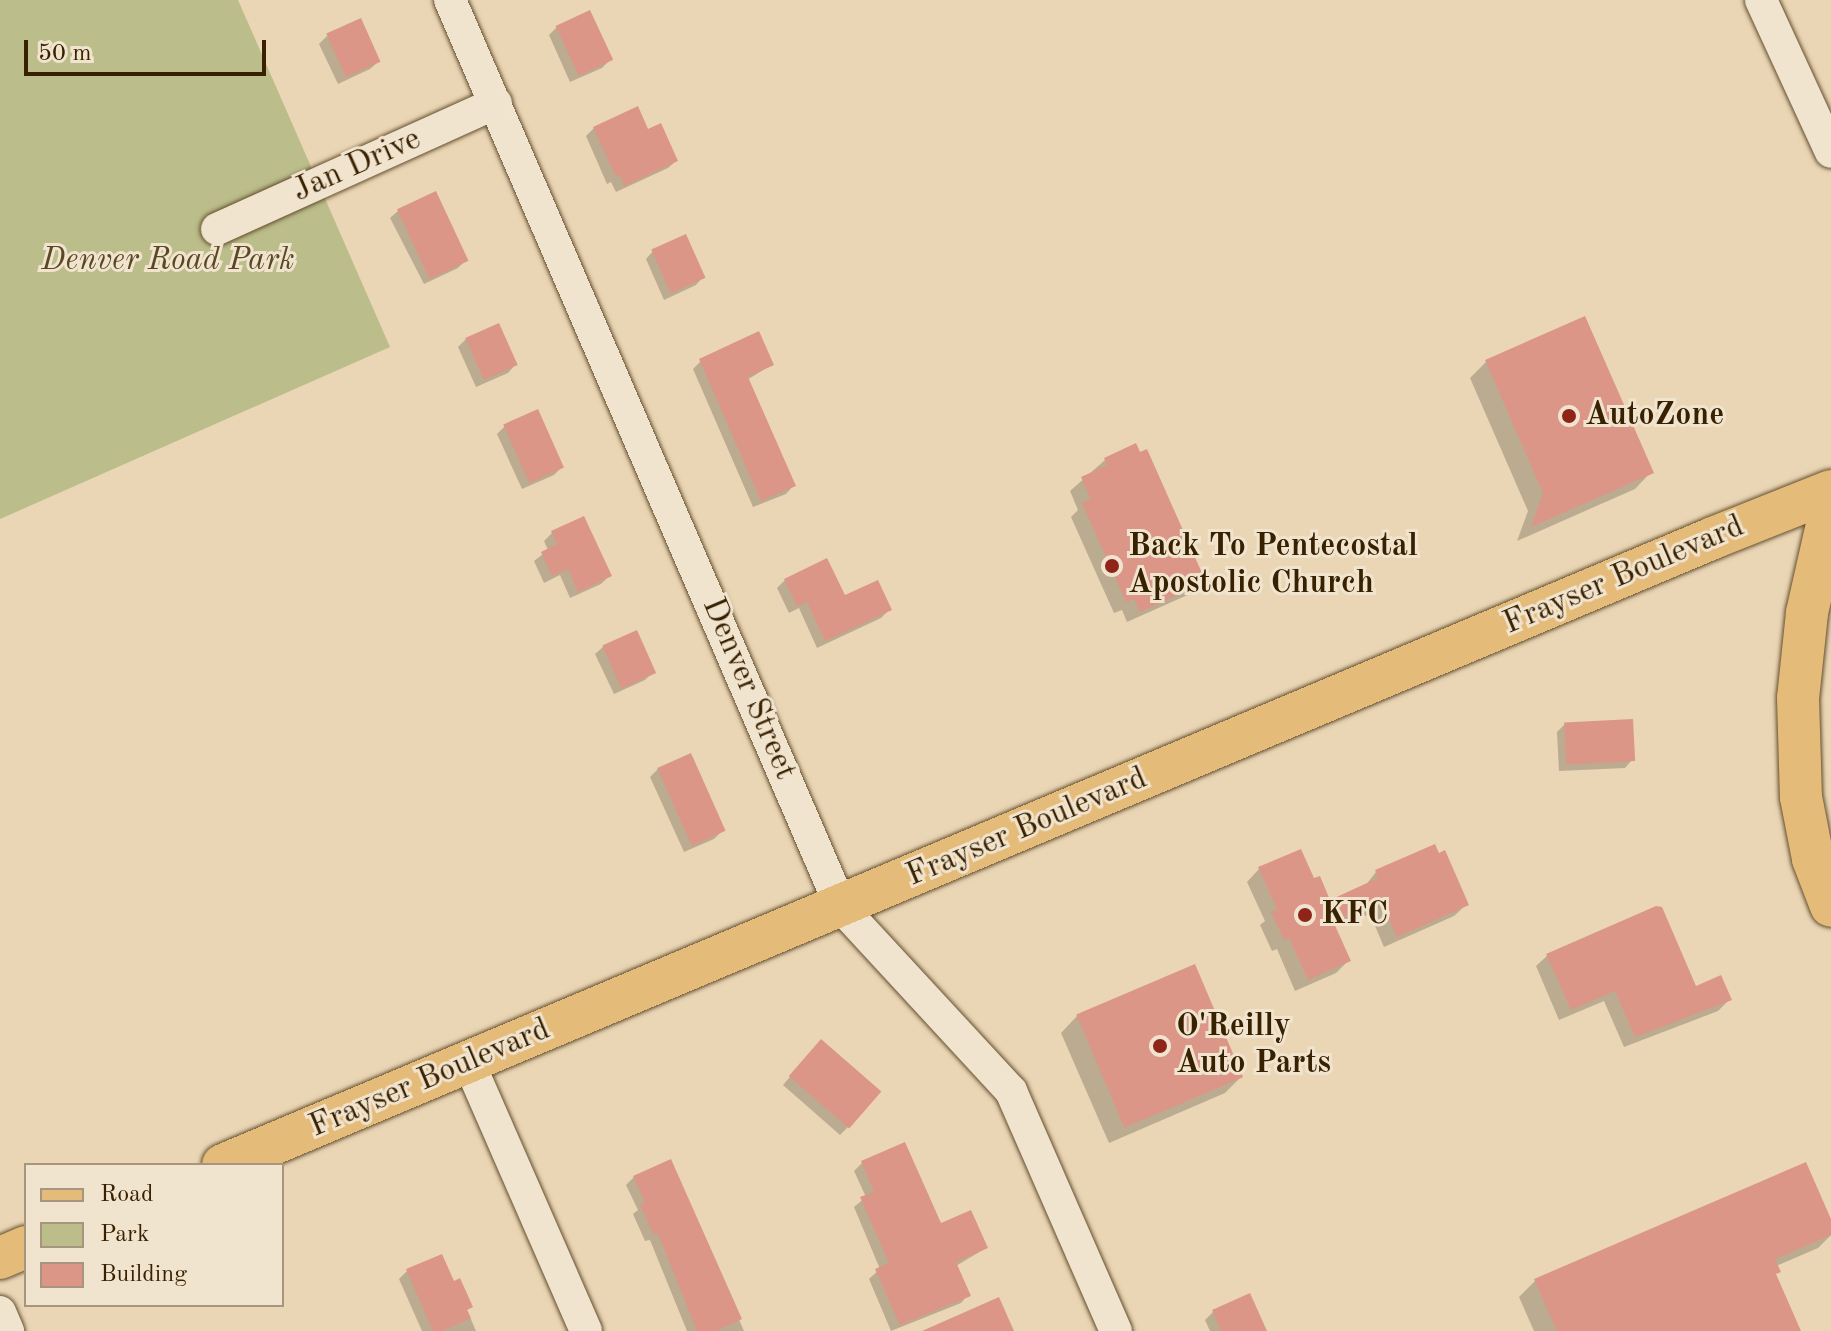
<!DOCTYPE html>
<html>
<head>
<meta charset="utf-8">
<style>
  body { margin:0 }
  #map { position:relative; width:1831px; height:1331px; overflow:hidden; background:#ead6b5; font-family:"Old Standard TT",serif }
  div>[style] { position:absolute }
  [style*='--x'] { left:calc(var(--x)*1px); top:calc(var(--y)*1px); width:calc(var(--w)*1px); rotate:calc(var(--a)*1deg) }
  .green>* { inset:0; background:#bbbd8a }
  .shadow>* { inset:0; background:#0003 }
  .building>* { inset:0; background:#dc9688; transform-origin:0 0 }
  .roads { filter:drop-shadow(0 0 2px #644e2e) drop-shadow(0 0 2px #644e2e) }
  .minor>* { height:32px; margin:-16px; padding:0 16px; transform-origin:16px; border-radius:16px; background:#f1e4cf }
  .major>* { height:42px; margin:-21px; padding:0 21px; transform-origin:21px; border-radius:21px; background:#e5bb7a }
  .dots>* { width:22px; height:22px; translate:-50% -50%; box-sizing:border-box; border:4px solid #f1e4cf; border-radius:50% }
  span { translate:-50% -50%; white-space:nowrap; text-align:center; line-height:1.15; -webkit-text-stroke:6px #f1e4cf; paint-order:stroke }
  .street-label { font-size:32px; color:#382101 }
  .park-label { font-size:32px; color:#594823; font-style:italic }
  .poi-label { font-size:32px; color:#382101; font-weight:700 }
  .left { translate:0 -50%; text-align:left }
  .legend { position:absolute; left:24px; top:1163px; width:260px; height:144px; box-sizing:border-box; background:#f1e4cf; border:2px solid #a7967d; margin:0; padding:10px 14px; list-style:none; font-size:24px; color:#382101 }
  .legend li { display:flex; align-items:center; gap:16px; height:40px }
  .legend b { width:40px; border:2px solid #a7967d }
  .scale { position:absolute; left:24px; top:40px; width:242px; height:36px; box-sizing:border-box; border:4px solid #382101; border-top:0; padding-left:10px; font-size:24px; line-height:28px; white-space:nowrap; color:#382101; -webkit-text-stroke:6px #f1e4cf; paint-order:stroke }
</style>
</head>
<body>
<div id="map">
  <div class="green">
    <i style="clip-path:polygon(0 0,238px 0,390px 347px,0 519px)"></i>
  </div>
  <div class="shadow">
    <i style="clip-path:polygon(557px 27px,610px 60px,602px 68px,570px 82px,549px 35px)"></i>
    <i style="clip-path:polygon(327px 36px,378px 62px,370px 69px,338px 84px,319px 44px)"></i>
    <i style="clip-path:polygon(594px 128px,647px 131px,676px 161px,668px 168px,616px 192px,611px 182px,607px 184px,586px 136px)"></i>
    <i style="clip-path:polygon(398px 211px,466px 260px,458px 268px,424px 284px,390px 218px)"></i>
    <i style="clip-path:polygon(653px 251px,703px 277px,696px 285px,664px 300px,646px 259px)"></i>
    <i style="clip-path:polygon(1584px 319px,1651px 472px,1635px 489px,1517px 541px,1528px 511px,1470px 378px,1486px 362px)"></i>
    <i style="clip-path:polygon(498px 325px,515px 365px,508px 373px,476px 387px,458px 347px,466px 339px)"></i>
    <i style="clip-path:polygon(701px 361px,771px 365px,747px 380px,793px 486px,786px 494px,753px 507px,693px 369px)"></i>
    <i style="clip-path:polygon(505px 426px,562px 467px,554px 475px,522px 489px,497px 434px)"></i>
    <i style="clip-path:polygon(1105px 460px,1204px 581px,1192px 593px,1127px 622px,1122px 610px,1114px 613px,1071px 517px,1078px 510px,1070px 491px)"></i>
    <i style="clip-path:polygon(552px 533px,609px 576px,601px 584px,570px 598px,560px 575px,544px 583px,534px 561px,548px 550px,544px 541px)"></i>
    <i style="clip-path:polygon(785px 580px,844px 598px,889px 610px,881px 618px,817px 648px,799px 608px,789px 613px,777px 588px)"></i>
    <i style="clip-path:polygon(603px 647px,653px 672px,645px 680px,614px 694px,595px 654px)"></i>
    <i style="clip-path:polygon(1565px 724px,1632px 760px,1625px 768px,1559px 771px,1557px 732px)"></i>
    <i style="clip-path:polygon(658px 769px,722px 831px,714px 839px,684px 852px,650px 777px)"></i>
    <i style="clip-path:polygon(1259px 869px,1313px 881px,1329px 903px,1365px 886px,1376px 872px,1467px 904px,1454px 916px,1384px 947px,1370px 914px,1333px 927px,1348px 961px,1336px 973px,1295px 991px,1277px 949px,1272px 951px,1260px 925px,1265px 921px,1247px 882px)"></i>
    <i style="clip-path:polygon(1548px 955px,1695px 989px,1729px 1000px,1718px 1011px,1624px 1047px,1604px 1001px,1559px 1020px,1536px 966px)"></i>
    <i style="clip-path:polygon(1077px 1016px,1241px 1077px,1225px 1093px,1109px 1143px,1061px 1033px)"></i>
    <i style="clip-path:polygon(813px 1050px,848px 1127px,840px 1135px,783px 1085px)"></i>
    <i style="clip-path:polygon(670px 1161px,744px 1331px,687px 1331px,650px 1240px,645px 1241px,633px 1214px,638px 1210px,626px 1185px,634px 1177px)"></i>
    <i style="clip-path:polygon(862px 1163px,940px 1225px,986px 1248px,956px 1266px,968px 1295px,961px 1303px,891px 1331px,869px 1279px,880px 1269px,854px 1207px,866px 1197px,854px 1171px)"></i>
    <i style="clip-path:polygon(1831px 1224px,1831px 1235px,1818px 1248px,1776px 1266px,1774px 1276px,1796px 1331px,1534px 1331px,1519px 1297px,1535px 1281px)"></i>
    <i style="clip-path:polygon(407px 1271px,467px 1310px,476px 1331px,422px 1331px,399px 1279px)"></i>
    <i style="clip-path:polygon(1213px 1312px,1265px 1331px,1210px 1331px,1205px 1320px)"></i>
  </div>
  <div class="building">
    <i style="left:590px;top:10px;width:55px;height:38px;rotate:65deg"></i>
    <i style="left:361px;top:18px;width:48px;height:38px;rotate:66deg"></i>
    <i style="clip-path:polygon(638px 106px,648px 129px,661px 123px,678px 161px,624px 186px,620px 175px,616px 177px,593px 127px)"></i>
    <i style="left:436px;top:191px;width:77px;height:43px;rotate:65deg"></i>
    <i style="left:686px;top:234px;width:48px;height:38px;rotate:66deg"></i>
    <i style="clip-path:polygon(1585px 316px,1654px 473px,1531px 527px,1543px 493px,1485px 360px)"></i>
    <i style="left:499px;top:323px;width:46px;height:37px;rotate:66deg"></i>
    <i style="clip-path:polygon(759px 331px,774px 365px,748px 377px,796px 486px,761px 501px,699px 359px)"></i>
    <i style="left:538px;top:409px;width:64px;height:38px;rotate:66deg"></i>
    <i style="clip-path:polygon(1136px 443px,1140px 452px,1147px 449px,1206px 582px,1140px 612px,1134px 599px,1126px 602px,1082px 503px,1091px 499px,1081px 477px,1107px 465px,1104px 458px)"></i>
    <i style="clip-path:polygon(584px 516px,612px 576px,578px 592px,568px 569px,552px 576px,541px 552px,557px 544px,551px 531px)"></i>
    <i style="clip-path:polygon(827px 558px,845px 595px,878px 580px,892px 610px,825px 641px,807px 602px,797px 606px,784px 579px)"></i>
    <i style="left:637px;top:630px;width:47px;height:38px;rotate:66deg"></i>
    <i style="left:1633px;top:719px;width:42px;height:69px;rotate:87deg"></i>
    <i style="left:691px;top:753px;width:85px;height:37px;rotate:66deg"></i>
    <i style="clip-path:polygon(1435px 844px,1439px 853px,1445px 850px,1469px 905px,1397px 937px,1382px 903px,1333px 921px,1351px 961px,1308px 980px,1289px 938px,1284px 940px,1271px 912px,1277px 909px,1258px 867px,1301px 849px,1314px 878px,1320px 876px,1330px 900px,1378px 878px,1375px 870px)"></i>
    <i style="clip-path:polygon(1656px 906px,1662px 907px,1696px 986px,1721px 975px,1732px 1000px,1635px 1037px,1615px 991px,1571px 1010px,1546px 954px)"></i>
    <i style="left:1195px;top:964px;width:123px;height:129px;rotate:67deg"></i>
    <i style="left:821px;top:1039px;width:80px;height:49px;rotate:41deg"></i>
    <i style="clip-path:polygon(905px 1142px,941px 1223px,971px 1210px,988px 1248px,956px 1262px,971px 1296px,900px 1325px,875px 1269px,889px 1263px,860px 1197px,874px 1192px,861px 1161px)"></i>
    <i style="clip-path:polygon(671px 1159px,742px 1319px,716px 1331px,697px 1331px,658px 1233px,654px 1235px,640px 1205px,645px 1202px,633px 1176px)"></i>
    <i style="clip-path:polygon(1806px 1162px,1831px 1219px,1831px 1235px,1775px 1259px,1781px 1272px,1776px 1274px,1801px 1331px,1557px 1331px,1534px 1279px)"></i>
    <i style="clip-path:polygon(442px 1254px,454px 1281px,460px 1278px,473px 1307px,467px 1310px,471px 1318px,443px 1331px,433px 1331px,406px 1269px)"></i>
    <i style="clip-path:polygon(1250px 1293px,1267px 1331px,1221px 1331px,1212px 1310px)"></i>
    <i style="clip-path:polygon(999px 1297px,1014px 1331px,922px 1331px)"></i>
  </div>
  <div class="roads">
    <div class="minor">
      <i style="--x:450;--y:0;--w:988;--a:66.68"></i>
      <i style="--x:841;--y:907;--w:251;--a:47.3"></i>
      <i style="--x:1011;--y:1091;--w:262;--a:66.4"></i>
      <i style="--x:1761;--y:0;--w:167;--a:65.3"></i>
      <i style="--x:217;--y:229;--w:306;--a:-24.3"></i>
      <i style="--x:469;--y:1063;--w:292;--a:66.4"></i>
      <i style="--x:0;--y:1312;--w:21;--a:67"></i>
    </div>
    <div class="major">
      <i style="--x:1831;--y:507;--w:109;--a:102.8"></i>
      <i style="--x:1807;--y:613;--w:85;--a:96"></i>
      <i style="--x:1798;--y:698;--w:99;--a:88.3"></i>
      <i style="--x:1801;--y:797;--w:63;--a:79"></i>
      <i style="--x:1813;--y:859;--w:50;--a:69"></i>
      <i style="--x:223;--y:1165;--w:1617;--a:-22.82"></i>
      <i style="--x:1713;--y:538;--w:127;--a:-21.7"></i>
      <i style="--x:0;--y:1258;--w:28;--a:-23"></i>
    </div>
  </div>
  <div class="dots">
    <i style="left:1569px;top:416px;background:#8f2418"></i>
    <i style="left:1112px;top:566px;background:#8f2418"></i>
    <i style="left:1305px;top:915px;background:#8f2418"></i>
    <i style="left:1160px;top:1046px;background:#8f2418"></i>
  </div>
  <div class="street-label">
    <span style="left:357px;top:166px;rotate:-24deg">Jan Drive</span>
    <span style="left:1624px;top:576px;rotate:-23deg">Frayser Boulevard</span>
    <span style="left:748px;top:689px;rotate:67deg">Denver Street</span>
    <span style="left:1027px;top:828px;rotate:-23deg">Frayser Boulevard</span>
    <span style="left:430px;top:1079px;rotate:-23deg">Frayser Boulevard</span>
  </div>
  <div class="park-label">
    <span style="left:168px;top:261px">Denver Road Park</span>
  </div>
  <div class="poi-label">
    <span class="left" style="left:1585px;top:416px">AutoZone</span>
    <span class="left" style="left:1128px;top:566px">Back To Pentecostal<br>Apostolic Church</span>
    <span class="left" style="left:1321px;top:915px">KFC</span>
    <span class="left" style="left:1176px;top:1046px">O'Reilly<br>Auto Parts</span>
  </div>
  <ul class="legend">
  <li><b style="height:10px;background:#e5bb7a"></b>Road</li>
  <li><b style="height:22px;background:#bbbd8a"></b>Park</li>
  <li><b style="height:22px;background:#dc9688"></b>Building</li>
  </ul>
  <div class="scale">50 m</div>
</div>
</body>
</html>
